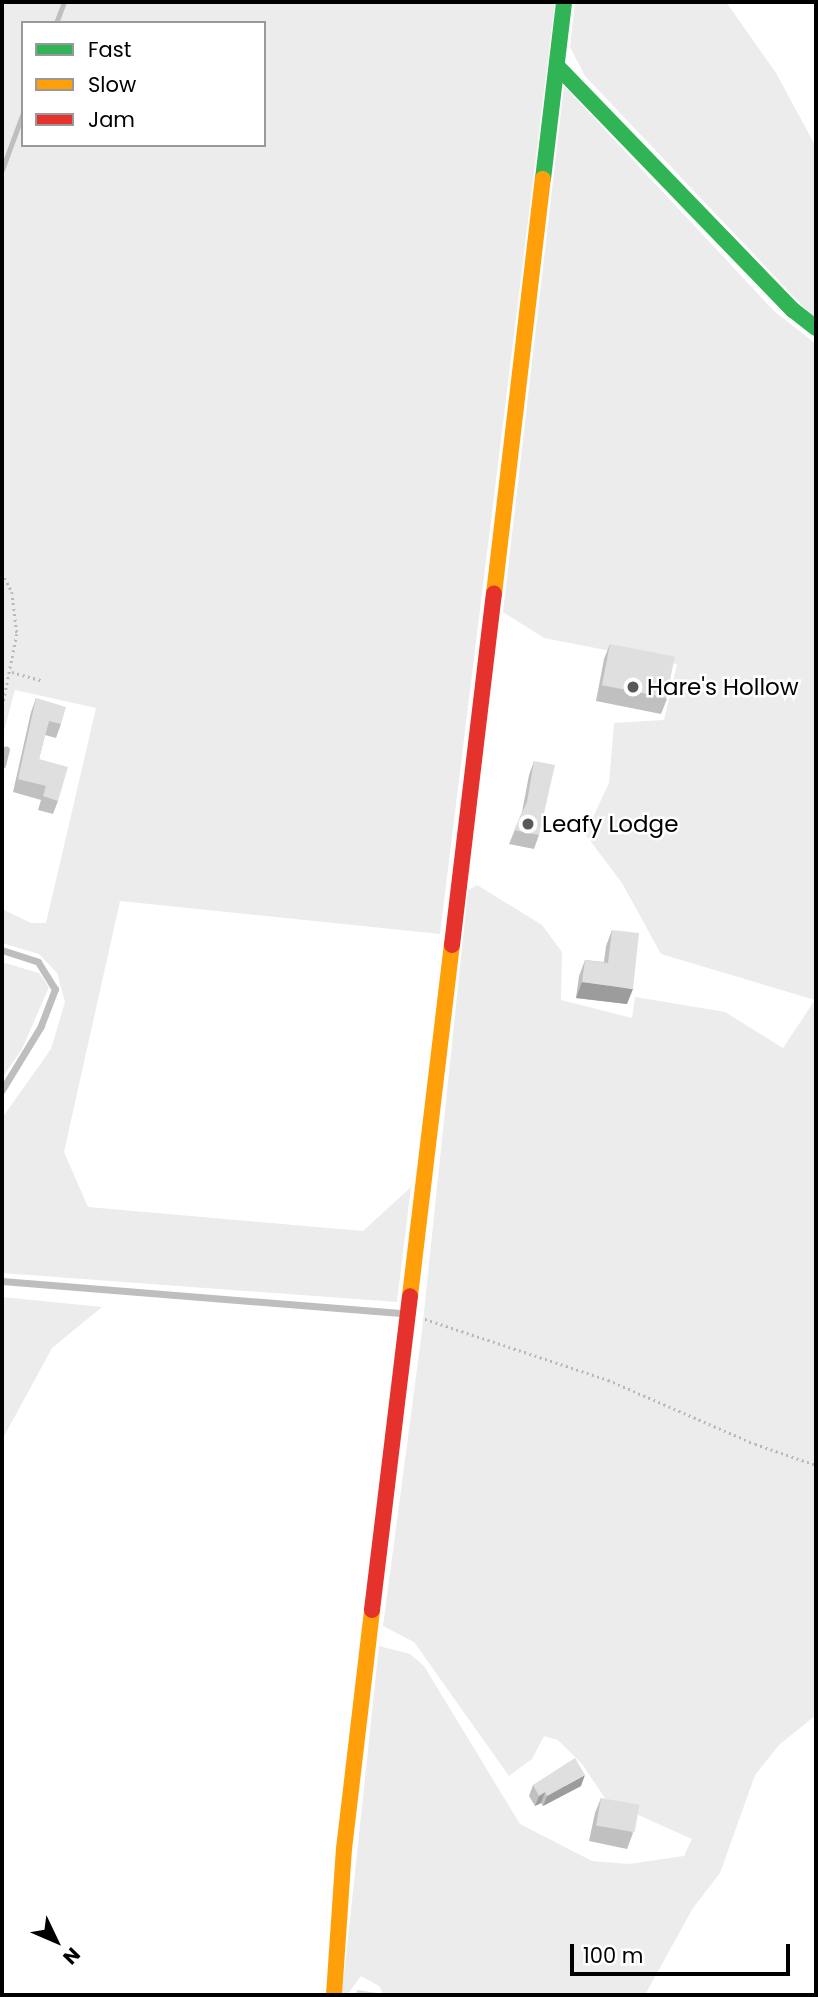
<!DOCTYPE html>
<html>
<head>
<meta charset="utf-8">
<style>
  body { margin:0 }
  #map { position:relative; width:818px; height:1997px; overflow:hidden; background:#fff; font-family:Poppins,sans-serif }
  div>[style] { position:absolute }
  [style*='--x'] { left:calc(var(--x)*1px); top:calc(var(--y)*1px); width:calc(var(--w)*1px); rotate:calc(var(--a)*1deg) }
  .green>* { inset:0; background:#ececec }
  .stream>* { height:4.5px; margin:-2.25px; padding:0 2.25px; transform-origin:2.25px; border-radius:2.25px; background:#bfbfbf }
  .path>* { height:2.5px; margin-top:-1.25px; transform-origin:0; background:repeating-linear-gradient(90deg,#b9b9b9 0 2px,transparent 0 5.5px) }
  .lane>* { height:7px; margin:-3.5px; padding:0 3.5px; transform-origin:3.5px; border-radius:3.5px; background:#bebebe }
  .fast>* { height:16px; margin:-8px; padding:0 8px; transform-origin:8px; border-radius:8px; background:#30b455 }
  .slow>* { height:16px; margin:-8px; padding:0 8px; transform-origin:8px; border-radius:8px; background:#ff9f0a }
  .jam>* { height:16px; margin:-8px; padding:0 8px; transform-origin:8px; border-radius:8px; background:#e5322d }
  .wall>* { inset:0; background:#c0c0c0 }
  .shaded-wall>* { inset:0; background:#9c9c9c }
  .building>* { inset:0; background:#dfdfdf; transform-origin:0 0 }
  .dots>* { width:19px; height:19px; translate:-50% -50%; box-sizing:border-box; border:4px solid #fff; border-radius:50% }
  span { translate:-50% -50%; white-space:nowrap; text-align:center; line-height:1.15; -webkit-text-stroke:5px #fff; paint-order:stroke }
  .poi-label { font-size:23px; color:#000 }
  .left { translate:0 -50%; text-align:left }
  .frame { position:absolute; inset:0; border:4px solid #000; pointer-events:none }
  .legend { position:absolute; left:21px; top:21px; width:245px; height:126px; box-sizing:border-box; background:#fff; border:2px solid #999; margin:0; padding:9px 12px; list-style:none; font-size:21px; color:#000 }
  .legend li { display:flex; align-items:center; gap:14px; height:35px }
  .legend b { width:35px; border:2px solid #999 }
  .north { position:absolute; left:21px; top:1906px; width:70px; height:70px; -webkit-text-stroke:5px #fff; paint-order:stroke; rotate:134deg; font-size:19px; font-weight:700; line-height:28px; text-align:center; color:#000 }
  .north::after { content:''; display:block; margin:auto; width:24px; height:32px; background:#000; clip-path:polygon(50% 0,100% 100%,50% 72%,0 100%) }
  .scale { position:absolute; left:570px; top:1944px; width:220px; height:32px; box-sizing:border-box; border:4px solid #000; border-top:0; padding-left:9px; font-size:21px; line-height:24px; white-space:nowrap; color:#000; -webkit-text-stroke:5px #fff; paint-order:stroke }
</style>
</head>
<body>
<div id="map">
  <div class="green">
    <i style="clip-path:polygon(evenodd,2px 2px,555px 2px,440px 934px,120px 901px,64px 1152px,88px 1207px,363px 1231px,411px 1187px,397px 1302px,2px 1273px,2px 1118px,51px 1049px,65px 1002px,57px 973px,39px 954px,2px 943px,2px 909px,31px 923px,46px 923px,96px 708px,15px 690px,2px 738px,2px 2px,23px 23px,264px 23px,264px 145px,23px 145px,23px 23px)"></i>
    <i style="clip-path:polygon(575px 2px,726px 2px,776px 73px,816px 147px,816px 320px,585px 76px,570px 47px)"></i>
    <i style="clip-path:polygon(564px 86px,774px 311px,816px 344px,816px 1715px,779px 1745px,755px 1775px,720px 1873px,693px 1908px,645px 1995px,384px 1995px,379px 1986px,361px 1976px,347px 1995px,342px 1995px,379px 1646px,410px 1654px,424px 1666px,520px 1824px,592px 1861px,629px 1864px,684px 1856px,692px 1839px,607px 1801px,582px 1764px,558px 1740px,544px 1736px,532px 1759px,509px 1776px,414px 1642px,383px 1626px,422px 1331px,468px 890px,477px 885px,542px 925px,562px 952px,561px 1000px,632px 1018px,635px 997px,725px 1012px,783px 1048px,815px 1000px,661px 954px,622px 883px,585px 834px,609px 783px,614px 723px,664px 720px,677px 664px,544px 638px,503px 612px)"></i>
    <i style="clip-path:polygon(2px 962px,39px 973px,49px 987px,22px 1049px,2px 1078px)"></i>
    <i style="clip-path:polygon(2px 1297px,102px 1307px,52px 1348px,2px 1440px)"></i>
  </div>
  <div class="stream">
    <i style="--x:56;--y:23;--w:22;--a:-69"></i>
    <i style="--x:2;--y:170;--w:61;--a:-69.8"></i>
  </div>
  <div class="path">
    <i style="--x:2;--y:573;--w:21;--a:62"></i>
    <i style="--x:12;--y:592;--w:42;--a:83.2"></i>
    <i style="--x:17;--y:634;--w:77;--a:101.2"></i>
    <i style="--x:12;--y:672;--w:32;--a:16"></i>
    <i style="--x:425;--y:1319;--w:193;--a:18.4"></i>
    <i style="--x:608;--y:1380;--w:160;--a:23.5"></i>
    <i style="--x:755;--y:1444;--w:65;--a:19"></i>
  </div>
  <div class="lane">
    <i style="--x:2;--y:765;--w:16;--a:-76"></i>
    <i style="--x:2;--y:950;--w:38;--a:18"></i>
    <i style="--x:38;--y:962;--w:32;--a:58"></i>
    <i style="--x:55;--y:989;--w:40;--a:111"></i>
    <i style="--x:41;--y:1026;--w:75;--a:121.4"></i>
    <i style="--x:2;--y:1281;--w:403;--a:4.6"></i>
  </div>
  <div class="fast">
    <i style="--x:559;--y:68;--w:337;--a:46"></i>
    <i style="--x:793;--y:310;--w:29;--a:38"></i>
    <i style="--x:543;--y:179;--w:178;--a:-83.2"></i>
  </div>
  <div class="slow">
    <i style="--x:494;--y:594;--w:418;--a:-83.3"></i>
    <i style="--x:410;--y:1296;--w:354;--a:-83.2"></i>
    <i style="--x:334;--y:1995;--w:146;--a:-86.1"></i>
    <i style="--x:344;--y:1849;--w:241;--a:-83.3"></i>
  </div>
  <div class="jam">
    <i style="--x:452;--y:945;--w:354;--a:-83.2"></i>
    <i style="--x:372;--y:1610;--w:316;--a:-83.1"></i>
  </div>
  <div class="wall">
    <i style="clip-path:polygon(610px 644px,667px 699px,661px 714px,596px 701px,604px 659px)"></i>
    <i style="clip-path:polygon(36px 698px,61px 724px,56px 738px,45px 735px,39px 759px,58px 801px,53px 814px,38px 810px,41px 800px,13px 792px,31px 712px)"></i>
    <i style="clip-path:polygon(534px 761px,539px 835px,534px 849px,509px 844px,522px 812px,529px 775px)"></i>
    <i style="clip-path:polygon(612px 930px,627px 1004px,576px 998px,579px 976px,585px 960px,604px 962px,606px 946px)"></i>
    <i style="clip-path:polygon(533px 1785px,581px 1786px,543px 1806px,541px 1803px,535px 1806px,529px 1796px)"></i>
    <i style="clip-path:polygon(601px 1798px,633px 1833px,627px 1849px,589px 1841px,595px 1813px)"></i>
  </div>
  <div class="shaded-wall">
    <i style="clip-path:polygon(582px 982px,633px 989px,627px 1004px,576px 998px)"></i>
    <i style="clip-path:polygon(585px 1775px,581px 1786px,543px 1806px,547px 1796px)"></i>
    <i style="clip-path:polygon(545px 1792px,541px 1803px,535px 1806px,539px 1796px)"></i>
  </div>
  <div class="building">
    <i style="left:610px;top:644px;width:66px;height:42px;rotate:11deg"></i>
    <i style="clip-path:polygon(36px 698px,66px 707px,61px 724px,49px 721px,39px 759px,68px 767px,58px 801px,43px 796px,46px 786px,18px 779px)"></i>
    <i style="clip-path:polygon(534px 761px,555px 765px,539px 835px,514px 830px,527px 802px)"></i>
    <i style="clip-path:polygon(612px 930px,639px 933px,633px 989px,582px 982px,585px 960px,608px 963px)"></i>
    <i style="clip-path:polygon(575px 1758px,585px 1775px,547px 1796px,545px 1792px,539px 1796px,533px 1785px)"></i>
    <i style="left:601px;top:1798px;width:39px;height:28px;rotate:10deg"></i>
    <i style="clip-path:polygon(357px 1990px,390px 1995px,356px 1995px)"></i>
  </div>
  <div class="dots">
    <i style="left:633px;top:687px;background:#595959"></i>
    <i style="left:528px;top:824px;background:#595959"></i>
  </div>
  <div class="poi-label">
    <span class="left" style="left:647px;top:687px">Hare's Hollow</span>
    <span class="left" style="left:542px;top:824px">Leafy Lodge</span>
  </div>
  <div class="frame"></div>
  <ul class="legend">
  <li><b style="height:9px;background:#30b455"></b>Fast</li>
  <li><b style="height:9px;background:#ff9f0a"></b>Slow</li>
  <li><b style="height:9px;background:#e5322d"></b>Jam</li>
  </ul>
  <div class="north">N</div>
  <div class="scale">100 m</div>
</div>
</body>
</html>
